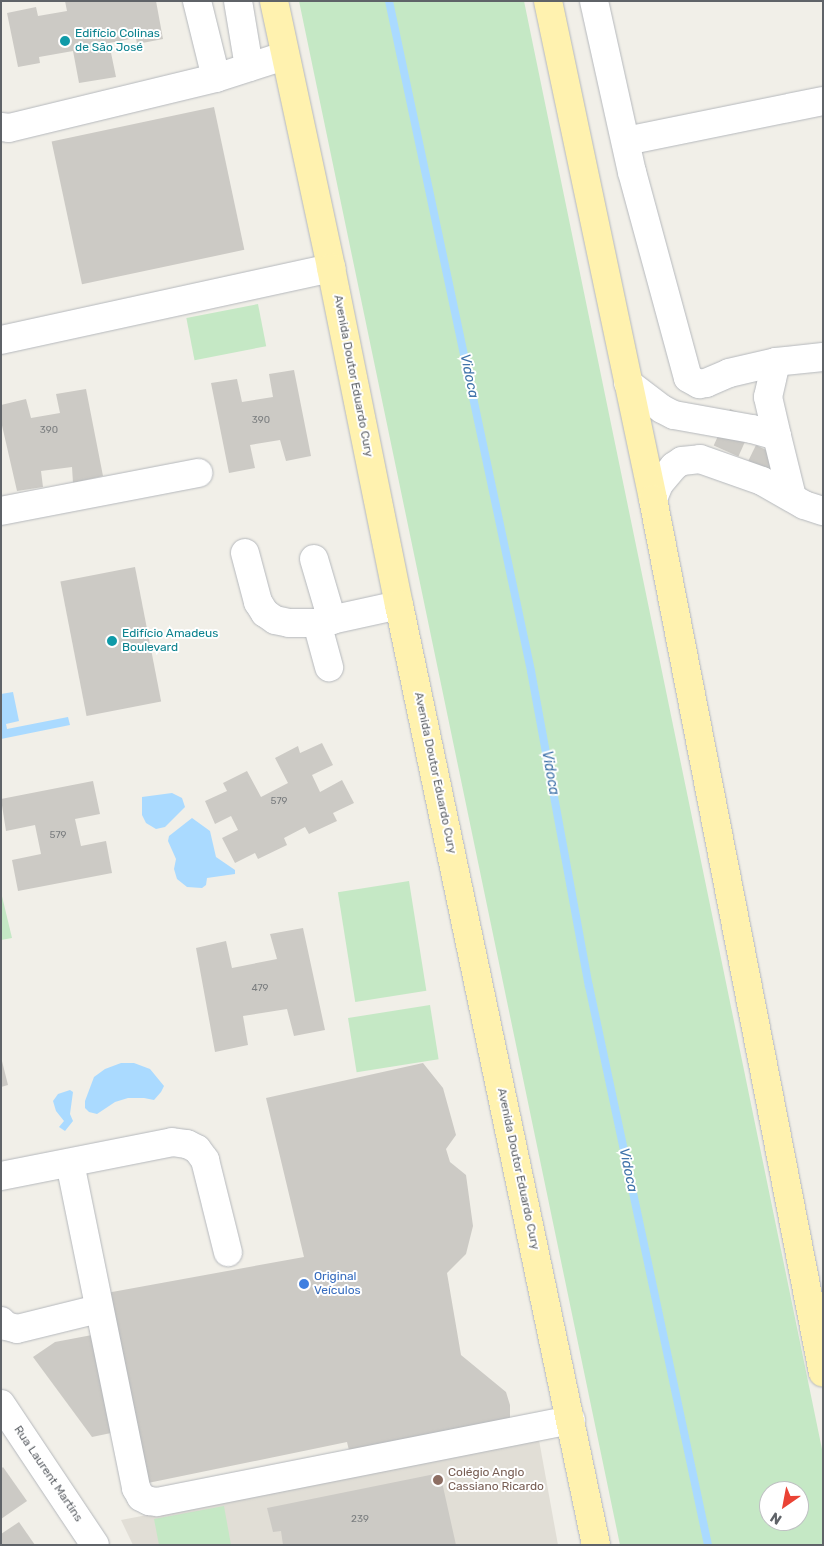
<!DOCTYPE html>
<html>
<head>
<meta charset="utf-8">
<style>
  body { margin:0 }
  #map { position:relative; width:824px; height:1546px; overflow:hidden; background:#f1efe8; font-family:Rubik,sans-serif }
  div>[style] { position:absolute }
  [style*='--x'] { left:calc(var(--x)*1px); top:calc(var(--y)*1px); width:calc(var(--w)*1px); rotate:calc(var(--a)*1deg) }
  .education>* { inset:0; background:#e1ded6 }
  .green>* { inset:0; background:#c5e8c5; transform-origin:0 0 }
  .water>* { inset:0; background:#aadaff }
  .stream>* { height:8px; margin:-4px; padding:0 4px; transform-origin:4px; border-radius:4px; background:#aadaff }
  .building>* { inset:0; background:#cccac5; transform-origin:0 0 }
  .roads { filter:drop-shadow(0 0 1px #b5b8bc) drop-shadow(0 0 1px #b5b8bc) }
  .minor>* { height:28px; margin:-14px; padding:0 14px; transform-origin:14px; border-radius:14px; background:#fff }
  .major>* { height:28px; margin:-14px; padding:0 14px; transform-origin:14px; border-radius:14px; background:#fff2af }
  .dots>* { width:14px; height:14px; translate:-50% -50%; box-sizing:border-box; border:2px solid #fff; border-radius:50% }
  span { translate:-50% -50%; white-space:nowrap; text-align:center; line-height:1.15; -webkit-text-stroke:4px #fff; paint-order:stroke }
  .number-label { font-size:10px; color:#7a7d7f }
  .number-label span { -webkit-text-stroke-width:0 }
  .culture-label { font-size:12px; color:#0d838f }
  .left { translate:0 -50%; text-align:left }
  .street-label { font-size:12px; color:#5f6368 }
  .shop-label { font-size:12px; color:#366cbe }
  .education-label { font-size:12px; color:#785e54 }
  .water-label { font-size:14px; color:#4174aa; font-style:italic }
  .frame { position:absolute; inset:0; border:2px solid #5f6368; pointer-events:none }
  .north { position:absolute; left:759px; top:1481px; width:50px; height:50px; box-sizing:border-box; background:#fff; border:1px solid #bfc1c3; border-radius:50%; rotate:213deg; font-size:14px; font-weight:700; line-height:20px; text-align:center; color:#5f6368 }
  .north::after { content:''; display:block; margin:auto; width:18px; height:22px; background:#ea4335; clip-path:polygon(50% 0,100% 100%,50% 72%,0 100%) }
</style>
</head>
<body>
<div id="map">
  <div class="education">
    <i style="clip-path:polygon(539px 1440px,558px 1545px,133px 1545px,121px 1520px)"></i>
  </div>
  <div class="green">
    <i style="clip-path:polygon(evenodd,299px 1px,524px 1px,823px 1454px,823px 1545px,620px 1545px,299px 1px,769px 1491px,799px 1491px,799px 1521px,769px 1521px,769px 1491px)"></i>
    <i style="left:258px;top:304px;width:43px;height:73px;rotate:79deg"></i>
    <i style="left:409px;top:881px;width:111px;height:72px;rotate:81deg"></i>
    <i style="clip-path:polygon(1px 892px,12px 938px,1px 940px)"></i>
    <i style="left:430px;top:1005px;width:55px;height:83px;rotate:81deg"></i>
    <i style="clip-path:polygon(224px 1506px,231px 1545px,159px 1545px,154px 1519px)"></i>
  </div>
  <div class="water">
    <i style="clip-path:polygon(13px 692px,19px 721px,6px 724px,7px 729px,68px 717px,70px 725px,1px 739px,1px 694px)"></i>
    <i style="clip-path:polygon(172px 793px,182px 798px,185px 807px,165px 827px,156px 829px,146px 823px,142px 815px,142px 797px)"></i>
    <i style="clip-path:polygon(192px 818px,210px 831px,216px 857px,235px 870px,235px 874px,207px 878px,206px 885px,202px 888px,187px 887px,177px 879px,174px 869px,176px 859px,168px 841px,169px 836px)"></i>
    <i style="clip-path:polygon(121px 1063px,134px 1063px,150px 1069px,164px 1086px,161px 1092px,154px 1100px,144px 1098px,128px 1098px,115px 1102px,97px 1114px,89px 1112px,85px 1108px,85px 1101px,94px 1077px,105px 1069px)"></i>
    <i style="clip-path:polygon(70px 1090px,73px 1092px,70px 1114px,73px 1121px,65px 1131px,59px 1127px,64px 1121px,56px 1111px,53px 1101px,58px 1094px)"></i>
  </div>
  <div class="stream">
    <i style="--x:389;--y:1;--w:685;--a:78.03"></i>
    <i style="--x:531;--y:671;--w:320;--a:79.6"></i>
    <i style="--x:589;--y:986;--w:572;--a:77.98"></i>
  </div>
  <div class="building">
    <i style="clip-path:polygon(65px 1px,156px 1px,163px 39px,137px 44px,136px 38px,109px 43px,116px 77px,79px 83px,73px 51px,39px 57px,40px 63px,18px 67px,7px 13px,36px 7px,38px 16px,67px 11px)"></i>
    <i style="left:214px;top:107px;width:146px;height:166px;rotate:78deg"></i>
    <i style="clip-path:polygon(294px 370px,311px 456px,286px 461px,280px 440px,250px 445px,255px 468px,229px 473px,211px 383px,237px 379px,242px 402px,273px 397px,269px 374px)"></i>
    <i style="clip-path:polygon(86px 389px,103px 476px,73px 483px,72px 467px,41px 471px,43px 487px,17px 491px,1px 421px,1px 405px,26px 399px,31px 418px,60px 413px,56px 394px)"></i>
    <i style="left:730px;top:409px;width:27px;height:40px;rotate:24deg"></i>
    <i style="left:756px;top:445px;width:25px;height:44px;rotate:26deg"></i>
    <i style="left:135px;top:567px;width:137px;height:76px;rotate:79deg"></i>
    <i style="clip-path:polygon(322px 743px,333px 765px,312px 775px,320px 792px,342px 780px,354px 803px,333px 813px,337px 821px,309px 834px,305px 827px,284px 838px,287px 845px,258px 859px,255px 853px,235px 863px,222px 838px,238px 830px,231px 816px,215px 824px,205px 801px,227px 791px,223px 783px,247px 771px,261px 797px,288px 783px,275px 758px,298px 746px,300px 753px)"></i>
    <i style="clip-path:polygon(93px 781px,100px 814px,75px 819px,81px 846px,106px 841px,112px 873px,18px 891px,12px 860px,41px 854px,35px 825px,6px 831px,1px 799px)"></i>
    <i style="clip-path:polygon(303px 928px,325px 1030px,294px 1036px,287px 1009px,243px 1016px,248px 1045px,215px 1052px,196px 948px,226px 941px,232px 968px,277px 959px,270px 934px)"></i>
    <i style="clip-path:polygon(1px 1057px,8px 1085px,1px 1087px)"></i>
    <i style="clip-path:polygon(423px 1063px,443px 1088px,456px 1135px,446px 1149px,450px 1162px,466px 1175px,473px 1226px,466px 1254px,447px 1273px,461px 1355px,506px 1392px,510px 1405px,510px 1426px,351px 1459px,347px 1442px,143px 1484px,101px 1294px,304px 1257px,266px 1098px)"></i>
    <i style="clip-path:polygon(92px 1335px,111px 1433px,92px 1437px,33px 1357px,55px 1342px)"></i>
    <i style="clip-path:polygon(3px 1467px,27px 1501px,1px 1519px,1px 1469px)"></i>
    <i style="clip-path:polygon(440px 1473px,456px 1545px,283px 1545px,281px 1531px,273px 1532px,267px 1508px)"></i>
    <i style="clip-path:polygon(19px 1522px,35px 1545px,1px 1545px,1px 1534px)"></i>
  </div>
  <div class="roads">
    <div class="minor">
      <i style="--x:197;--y:1;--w:79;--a:76.1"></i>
      <i style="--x:238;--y:1;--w:67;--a:80.5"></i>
      <i style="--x:594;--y:1;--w:175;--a:77.5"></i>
      <i style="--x:632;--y:172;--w:213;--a:74.8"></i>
      <i style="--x:688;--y:378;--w:13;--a:29"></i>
      <i style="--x:699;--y:384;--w:7;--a:-8"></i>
      <i style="--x:706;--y:383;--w:25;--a:-23"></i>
      <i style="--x:729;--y:373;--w:48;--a:-13.2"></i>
      <i style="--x:776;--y:362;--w:47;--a:-6.1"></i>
      <i style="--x:1;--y:127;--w:8;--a:7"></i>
      <i style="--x:9;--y:128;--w:213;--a:-13.6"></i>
      <i style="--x:216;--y:78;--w:71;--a:-17.9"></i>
      <i style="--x:626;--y:141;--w:201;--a:-11.5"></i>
      <i style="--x:1;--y:340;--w:338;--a:-12.3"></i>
      <i style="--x:628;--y:383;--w:43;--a:37.4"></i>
      <i style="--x:662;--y:409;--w:13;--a:27"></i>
      <i style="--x:674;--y:415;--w:79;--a:10.2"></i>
      <i style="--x:752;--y:429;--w:26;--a:16"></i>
      <i style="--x:777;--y:436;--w:40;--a:-103"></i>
      <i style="--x:768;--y:397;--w:36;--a:-77"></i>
      <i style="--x:777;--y:436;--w:63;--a:76.2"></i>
      <i style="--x:653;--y:499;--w:16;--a:-68"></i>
      <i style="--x:659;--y:484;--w:23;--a:-50"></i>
      <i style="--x:674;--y:466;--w:9;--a:-32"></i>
      <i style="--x:682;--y:461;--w:18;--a:-6"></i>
      <i style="--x:700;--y:459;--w:66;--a:19.5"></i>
      <i style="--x:762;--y:481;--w:48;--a:29.7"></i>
      <i style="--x:804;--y:505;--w:20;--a:18"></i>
      <i style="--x:1;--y:511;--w:201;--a:-10.9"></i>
      <i style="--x:245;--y:553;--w:51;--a:75.1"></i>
      <i style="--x:258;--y:602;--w:13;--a:58"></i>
      <i style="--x:265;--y:613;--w:12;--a:35"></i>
      <i style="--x:275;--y:620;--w:14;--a:12"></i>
      <i style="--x:289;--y:623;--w:28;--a:0"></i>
      <i style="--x:317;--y:623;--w:84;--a:-12.4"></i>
      <i style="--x:314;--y:559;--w:64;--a:73.6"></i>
      <i style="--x:317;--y:623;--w:46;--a:74.7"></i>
      <i style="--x:70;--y:1163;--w:332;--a:78.5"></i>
      <i style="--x:136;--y:1488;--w:10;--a:61"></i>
      <i style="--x:141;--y:1497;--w:9;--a:27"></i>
      <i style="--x:149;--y:1501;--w:8;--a:7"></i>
      <i style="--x:157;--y:1502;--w:422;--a:-11.2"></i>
      <i style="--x:1;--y:1176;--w:174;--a:-11.2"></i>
      <i style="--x:172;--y:1142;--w:15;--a:8"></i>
      <i style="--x:187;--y:1144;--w:11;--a:27"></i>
      <i style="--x:197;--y:1149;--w:14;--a:54"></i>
      <i style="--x:205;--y:1160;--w:95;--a:76"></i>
      <i style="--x:1;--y:1321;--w:7;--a:45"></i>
      <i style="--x:6;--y:1326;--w:11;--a:15"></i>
      <i style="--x:17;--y:1329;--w:83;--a:-13.9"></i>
      <i style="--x:1;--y:1404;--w:169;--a:56.3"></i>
    </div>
    <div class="major">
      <i style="--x:274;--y:1;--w:273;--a:77.9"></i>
      <i style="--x:331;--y:268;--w:344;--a:78.6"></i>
      <i style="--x:399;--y:605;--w:960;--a:78.16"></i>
      <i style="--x:548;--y:1;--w:509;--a:78.09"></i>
      <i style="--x:653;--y:499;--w:890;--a:78.99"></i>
    </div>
  </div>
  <div class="dots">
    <i style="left:65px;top:41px;background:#0f9aa8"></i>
    <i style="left:112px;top:641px;background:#0f9aa8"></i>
    <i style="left:304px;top:1284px;background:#3f7fe0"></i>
    <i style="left:438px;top:1480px;background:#8d6e63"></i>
  </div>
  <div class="number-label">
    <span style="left:261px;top:421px">390</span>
    <span style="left:49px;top:431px">390</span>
    <span style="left:279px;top:802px">579</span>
    <span style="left:58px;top:836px">579</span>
    <span style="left:260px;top:989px">479</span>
    <span style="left:360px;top:1520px">239</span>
  </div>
  <div class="culture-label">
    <span class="left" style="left:75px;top:41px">Edifício Colinas<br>de São José</span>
    <span class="left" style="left:122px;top:641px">Edifício Amadeus<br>Boulevard</span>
  </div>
  <div class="street-label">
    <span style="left:353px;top:376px;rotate:79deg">Avenida Doutor Eduardo Cury</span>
    <span style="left:435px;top:773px;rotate:78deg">Avenida Doutor Eduardo Cury</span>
    <span style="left:518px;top:1169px;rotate:78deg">Avenida Doutor Eduardo Cury</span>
    <span style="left:48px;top:1474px;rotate:56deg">Rua Laurent Martins</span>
  </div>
  <div class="shop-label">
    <span class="left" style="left:314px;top:1284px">Original<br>Veículos</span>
  </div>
  <div class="education-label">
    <span class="left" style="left:448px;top:1480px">Colégio Anglo<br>Cassiano Ricardo</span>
  </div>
  <div class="water-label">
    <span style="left:469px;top:376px;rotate:78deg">Vidoca</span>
    <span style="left:550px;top:773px;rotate:80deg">Vidoca</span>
    <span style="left:628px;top:1170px;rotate:78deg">Vidoca</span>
  </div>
  <div class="frame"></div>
  <div class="north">N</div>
</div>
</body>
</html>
